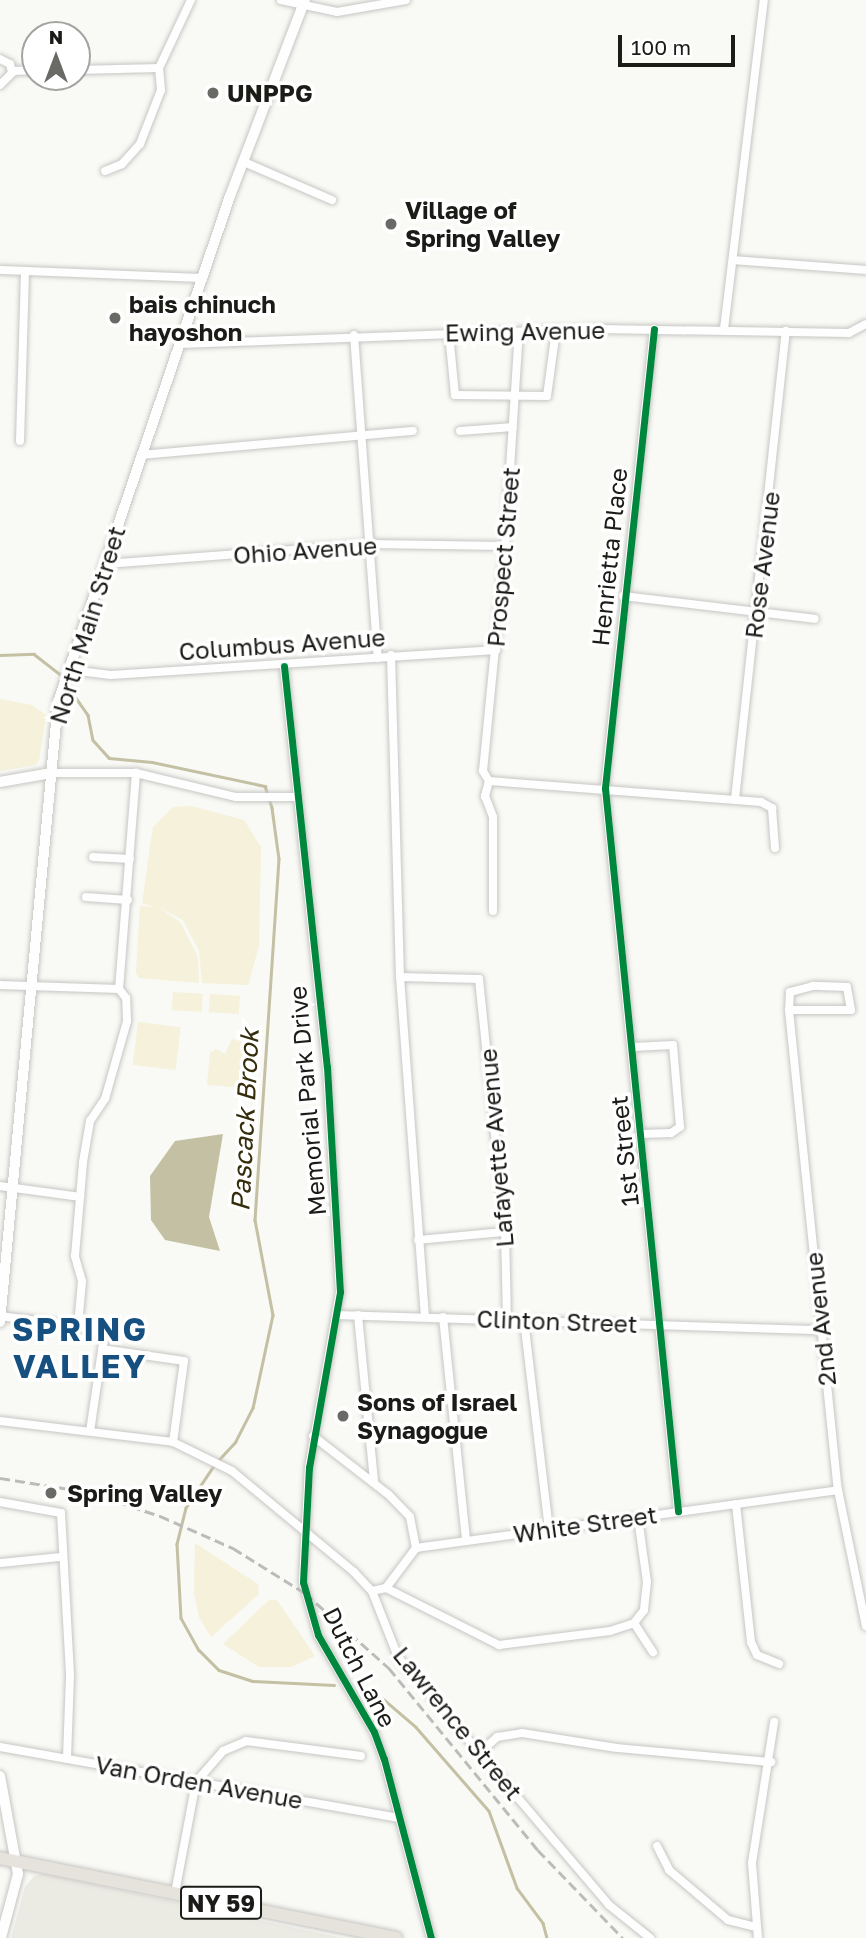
<!DOCTYPE html>
<html>
<head>
<meta charset="utf-8">
<style>
  body { margin:0 }
  #map { position:relative; width:866px; height:1938px; overflow:hidden; background:#f9f9f5; font-family:"Golos Text",sans-serif }
  div>[style] { position:absolute }
  [style*='--x'] { left:calc(var(--x)*1px); top:calc(var(--y)*1px); width:calc(var(--w)*1px); rotate:calc(var(--a)*1deg) }
  .built>* { inset:0; background:#ecebe3 }
  .green>* { inset:0; background:#f5f1da; transform-origin:0 0 }
  .water>* { inset:0; background:#c4c0a3 }
  .stream>* { height:2.5px; margin:-1.25px; padding:0 1.25px; transform-origin:1.25px; border-radius:1.25px; background:#c4c0a3 }
  .roads { filter:drop-shadow(0 0 2px #c7c6c4) drop-shadow(0 0 2px #c7c6c4) }
  .minor>* { height:8px; margin:-4px; padding:0 4px; transform-origin:4px; border-radius:4px; background:#fefefe }
  .tertiary>* { height:10px; margin:-5px; padding:0 5px; transform-origin:5px; border-radius:5px; background:#fefefe }
  .secondary>* { height:10px; margin:-5px; padding:0 5px; transform-origin:5px; border-radius:5px; background:#fefefe }
  .primary>* { height:12px; margin:-6px; padding:0 6px; transform-origin:6px; border-radius:6px; background:#e5e3db }
  .rail>* { height:2.5px; margin-top:-1.25px; transform-origin:0; background:repeating-linear-gradient(90deg,#bbbbba 0 10px,transparent 0 15px) }
  .cycleway>* { height:7px; margin:-3.5px; padding:0 3.5px; transform-origin:3.5px; border-radius:3.5px; background:#00873e }
  .dots>* { width:19px; height:19px; translate:-50% -50%; box-sizing:border-box; border:4px solid #fff; border-radius:50% }
  span { translate:-50% -50%; white-space:nowrap; text-align:center; line-height:1.15; -webkit-text-stroke:7px #fff; paint-order:stroke }
  .shield-label span { padding:2px 5px; background:#fff; border:2px solid; border-radius:5px; -webkit-text-stroke-width:0 }
  .shield-label { font-size:23px; color:#1b1b18; font-weight:700 }
  .poi-label { font-size:24px; color:#1b1b18; font-weight:700 }
  .left { translate:0 -50%; text-align:left }
  .street-label { font-size:24px; color:#1b1b18 }
  .water-label { font-size:26px; color:#342e0c; font-style:italic }
  .district-label { font-size:32px; color:#165081; font-weight:700; letter-spacing:2px }
  .north { position:absolute; left:21px; top:21px; width:70px; height:70px; box-sizing:border-box; background:#fff; border:2px solid #a4a4a3; border-radius:50%; rotate:0deg; font-size:19px; font-weight:700; line-height:28px; text-align:center; color:#1b1b18 }
  .north::after { content:''; display:block; margin:auto; width:24px; height:32px; background:#696965; clip-path:polygon(50% 0,100% 100%,50% 72%,0 100%) }
  .scale { position:absolute; left:618px; top:35px; width:117px; height:32px; box-sizing:border-box; border:4px solid #1b1b18; border-top:0; padding-left:9px; font-size:21px; line-height:24px; white-space:nowrap; color:#1b1b18; -webkit-text-stroke:5px #fff; paint-order:stroke }
</style>
</head>
<body>
<div id="map">
  <div class="built">
    <i style="clip-path:polygon(45px 1874px,343px 1938px,11px 1938px,25px 1887px,34px 1876px)"></i>
  </div>
  <div class="green">
    <i style="clip-path:polygon(0 699px,32px 705px,46px 715px,39px 761px,35px 765px,0 771px)"></i>
    <i style="clip-path:polygon(191px 806px,244px 820px,261px 847px,259px 946px,248px 985px,202px 983px,199px 951px,183px 920px,160px 908px,181px 923px,198px 957px,199px 983px,139px 978px,136px 973px,140px 906px,154px 907px,142px 903px,153px 827px,173px 807px)"></i>
    <i style="left:173px;top:992px;width:30px;height:18px;rotate:4deg"></i>
    <i style="left:210px;top:994px;width:30px;height:18px;rotate:4deg"></i>
    <i style="left:138px;top:1022px;width:43px;height:43px;rotate:7deg"></i>
    <i style="clip-path:polygon(232px 1039px,247px 1043px,241px 1060px,248px 1066px,247px 1088px,207px 1085px,210px 1053px,216px 1049px,225px 1054px)"></i>
    <i style="clip-path:polygon(195px 1543px,258px 1584px,259px 1594px,211px 1637px,199px 1617px,194px 1593px)"></i>
    <i style="clip-path:polygon(269px 1600px,277px 1600px,315px 1656px,291px 1667px,259px 1667px,223px 1644px)"></i>
  </div>
  <div class="water">
    <i style="clip-path:polygon(223px 1134px,209px 1217px,220px 1251px,165px 1240px,151px 1220px,150px 1176px,175px 1141px)"></i>
  </div>
  <div class="stream">
    <i style="--x:0;--y:655;--w:34;--a:-2"></i>
    <i style="--x:34;--y:654;--w:36;--a:38"></i>
    <i style="--x:67;--y:685;--w:37;--a:55"></i>
    <i style="--x:88;--y:715;--w:25;--a:79"></i>
    <i style="--x:93;--y:740;--w:24;--a:48"></i>
    <i style="--x:109;--y:758;--w:43;--a:5.3"></i>
    <i style="--x:152;--y:762;--w:116;--a:12"></i>
    <i style="--x:265;--y:786;--w:23;--a:72"></i>
    <i style="--x:272;--y:808;--w:51;--a:82.2"></i>
    <i style="--x:279;--y:859;--w:362;--a:93.8"></i>
    <i style="--x:255;--y:1220;--w:97;--a:79.3"></i>
    <i style="--x:273;--y:1315;--w:95;--a:102.1"></i>
    <i style="--x:253;--y:1408;--w:38;--a:117"></i>
    <i style="--x:236;--y:1442;--w:26;--a:133"></i>
    <i style="--x:214;--y:1466;--w:50;--a:123.7"></i>
    <i style="--x:186;--y:1508;--w:37;--a:104"></i>
    <i style="--x:177;--y:1544;--w:74;--a:86.9"></i>
    <i style="--x:181;--y:1618;--w:37;--a:61"></i>
    <i style="--x:199;--y:1650;--w:28;--a:45"></i>
    <i style="--x:219;--y:1670;--w:35;--a:18"></i>
    <i style="--x:252;--y:1681;--w:82;--a:2.8"></i>
    <i style="--x:363;--y:1692;--w:19;--a:16"></i>
    <i style="--x:381;--y:1697;--w:46;--a:40.6"></i>
    <i style="--x:416;--y:1727;--w:111;--a:49"></i>
    <i style="--x:489;--y:1811;--w:82;--a:70"></i>
    <i style="--x:517;--y:1888;--w:44;--a:53.4"></i>
    <i style="--x:543;--y:1923;--w:16;--a:75"></i>
  </div>
  <div class="roads">
    <div class="minor">
      <i style="--x:281;--y:0;--w:57;--a:12.1"></i>
      <i style="--x:337;--y:12;--w:70;--a:-9.9"></i>
      <i style="--x:0;--y:59;--w:11;--a:27"></i>
      <i style="--x:10;--y:64;--w:9;--a:77"></i>
      <i style="--x:12;--y:73;--w:17;--a:135"></i>
      <i style="--x:77;--y:70;--w:82;--a:-1.4"></i>
      <i style="--x:159;--y:68;--w:75;--a:-64.8"></i>
      <i style="--x:12;--y:71;--w:23;--a:-2"></i>
      <i style="--x:244;--y:162;--w:96;--a:23.4"></i>
      <i style="--x:105;--y:171;--w:18;--a:-22"></i>
      <i style="--x:122;--y:164;--w:27;--a:-48"></i>
      <i style="--x:140;--y:144;--w:58;--a:-68.7"></i>
      <i style="--x:161;--y:90;--w:22;--a:-95"></i>
      <i style="--x:733;--y:260;--w:133;--a:4.3"></i>
      <i style="--x:0;--y:270;--w:203;--a:2.3"></i>
      <i style="--x:654;--y:329;--w:462;--a:96.1"></i>
      <i style="--x:605;--y:788;--w:727;--a:84.23"></i>
      <i style="--x:724;--y:329;--w:331;--a:-83.1"></i>
      <i style="--x:449;--y:333;--w:62;--a:84.5"></i>
      <i style="--x:455;--y:395;--w:92;--a:0.6"></i>
      <i style="--x:547;--y:396;--w:67;--a:-82.2"></i>
      <i style="--x:354;--y:335;--w:324;--a:85.8"></i>
      <i style="--x:180;--y:344;--w:418;--a:-2.1"></i>
      <i style="--x:598;--y:329;--w:251;--a:0.9"></i>
      <i style="--x:849;--y:333;--w:19;--a:-28"></i>
      <i style="--x:460;--y:431;--w:53;--a:-4.3"></i>
      <i style="--x:20;--y:441;--w:170;--a:-88.3"></i>
      <i style="--x:142;--y:455;--w:272;--a:-5.1"></i>
      <i style="--x:106;--y:564;--w:266;--a:-4.3"></i>
      <i style="--x:371;--y:544;--w:134;--a:0.9"></i>
      <i style="--x:623;--y:596;--w:193;--a:6.8"></i>
      <i style="--x:391;--y:655;--w:322;--a:88.4"></i>
      <i style="--x:400;--y:977;--w:340;--a:85.8"></i>
      <i style="--x:284;--y:666;--w:403;--a:83.9"></i>
      <i style="--x:327;--y:1067;--w:225;--a:86.7"></i>
      <i style="--x:340;--y:1292;--w:178;--a:100"></i>
      <i style="--x:309;--y:1467;--w:115;--a:93"></i>
      <i style="--x:303;--y:1582;--w:55;--a:74.2"></i>
      <i style="--x:318;--y:1635;--w:112;--a:60"></i>
      <i style="--x:374;--y:1732;--w:29;--a:70"></i>
      <i style="--x:384;--y:1759;--w:185;--a:75.3"></i>
      <i style="--x:71;--y:670;--w:40;--a:7.1"></i>
      <i style="--x:111;--y:675;--w:386;--a:-3.7"></i>
      <i style="--x:51;--y:773;--w:85;--a:0"></i>
      <i style="--x:136;--y:773;--w:103;--a:13.5"></i>
      <i style="--x:236;--y:797;--w:59;--a:0"></i>
      <i style="--x:489;--y:781;--w:12;--a:-121"></i>
      <i style="--x:483;--y:771;--w:226;--a:-84.4"></i>
      <i style="--x:505;--y:546;--w:214;--a:-86.3"></i>
      <i style="--x:489;--y:781;--w:273;--a:4.4"></i>
      <i style="--x:761;--y:802;--w:13;--a:29"></i>
      <i style="--x:772;--y:808;--w:40;--a:85.7"></i>
      <i style="--x:489;--y:781;--w:16;--a:105"></i>
      <i style="--x:485;--y:796;--w:22;--a:69"></i>
      <i style="--x:493;--y:817;--w:94;--a:90"></i>
      <i style="--x:735;--y:799;--w:471;--a:-83.8"></i>
      <i style="--x:93;--y:857;--w:37;--a:3"></i>
      <i style="--x:86;--y:897;--w:42;--a:4.1"></i>
      <i style="--x:400;--y:977;--w:79;--a:1.5"></i>
      <i style="--x:479;--y:979;--w:254;--a:84.1"></i>
      <i style="--x:505;--y:1232;--w:87;--a:88.7"></i>
      <i style="--x:0;--y:985;--w:119;--a:1.9"></i>
      <i style="--x:119;--y:989;--w:217;--a:-85.5"></i>
      <i style="--x:789;--y:1010;--w:62;--a:0"></i>
      <i style="--x:851;--y:1010;--w:23;--a:-100"></i>
      <i style="--x:847;--y:987;--w:34;--a:-178"></i>
      <i style="--x:813;--y:986;--w:24;--a:165"></i>
      <i style="--x:790;--y:992;--w:18;--a:93"></i>
      <i style="--x:789;--y:1010;--w:482;--a:84.2"></i>
      <i style="--x:838;--y:1490;--w:139;--a:78.4"></i>
      <i style="--x:633;--y:1047;--w:40;--a:-2.9"></i>
      <i style="--x:673;--y:1045;--w:82;--a:85.1"></i>
      <i style="--x:680;--y:1127;--w:11;--a:146"></i>
      <i style="--x:671;--y:1133;--w:29;--a:178"></i>
      <i style="--x:0;--y:1186;--w:81;--a:7.8"></i>
      <i style="--x:418;--y:1240;--w:87;--a:-5.3"></i>
      <i style="--x:336;--y:1315;--w:484;--a:1.8"></i>
      <i style="--x:358;--y:1315;--w:168;--a:84.5"></i>
      <i style="--x:0;--y:1316;--w:106;--a:7.6"></i>
      <i style="--x:105;--y:1330;--w:102;--a:98.4"></i>
      <i style="--x:443;--y:1317;--w:223;--a:84.1"></i>
      <i style="--x:524;--y:1320;--w:210;--a:83.2"></i>
      <i style="--x:78;--y:1326;--w:45;--a:-84.9"></i>
      <i style="--x:82;--y:1281;--w:26;--a:-106"></i>
      <i style="--x:75;--y:1256;--w:94;--a:-85.1"></i>
      <i style="--x:83;--y:1162;--w:42;--a:-80.3"></i>
      <i style="--x:90;--y:1121;--w:27;--a:-56"></i>
      <i style="--x:105;--y:1099;--w:81;--a:-74.2"></i>
      <i style="--x:127;--y:1021;--w:23;--a:-92"></i>
      <i style="--x:126;--y:998;--w:11;--a:-128"></i>
      <i style="--x:102;--y:1349;--w:83;--a:8.3"></i>
      <i style="--x:184;--y:1361;--w:82;--a:97.7"></i>
      <i style="--x:0;--y:1421;--w:174;--a:6.9"></i>
      <i style="--x:173;--y:1442;--w:66;--a:26.2"></i>
      <i style="--x:232;--y:1471;--w:158;--a:39.6"></i>
      <i style="--x:354;--y:1572;--w:26;--a:47"></i>
      <i style="--x:372;--y:1591;--w:71;--a:68.5"></i>
      <i style="--x:398;--y:1657;--w:326;--a:49.6"></i>
      <i style="--x:609;--y:1905;--w:53;--a:38.8"></i>
      <i style="--x:313;--y:1436;--w:96;--a:37.8"></i>
      <i style="--x:389;--y:1495;--w:30;--a:46"></i>
      <i style="--x:410;--y:1517;--w:32;--a:79"></i>
      <i style="--x:416;--y:1548;--w:50;--a:126.9"></i>
      <i style="--x:386;--y:1588;--w:14;--a:168"></i>
      <i style="--x:0;--y:1502;--w:62;--a:10.2"></i>
      <i style="--x:61;--y:1513;--w:163;--a:86.8"></i>
      <i style="--x:70;--y:1676;--w:83;--a:92.1"></i>
      <i style="--x:736;--y:1504;--w:139;--a:83.8"></i>
      <i style="--x:751;--y:1642;--w:14;--a:65"></i>
      <i style="--x:757;--y:1655;--w:24;--a:22"></i>
      <i style="--x:416;--y:1548;--w:426;--a:-7.8"></i>
      <i style="--x:0;--y:1563;--w:60;--a:-5.7"></i>
      <i style="--x:386;--y:1588;--w:127;--a:26.8"></i>
      <i style="--x:499;--y:1645;--w:112;--a:-7.2"></i>
      <i style="--x:610;--y:1631;--w:25;--a:-18"></i>
      <i style="--x:634;--y:1623;--w:16;--a:-52"></i>
      <i style="--x:644;--y:1610;--w:28;--a:-84"></i>
      <i style="--x:647;--y:1582;--w:65;--a:-98"></i>
      <i style="--x:634;--y:1623;--w:35;--a:57"></i>
      <i style="--x:0;--y:1747;--w:404;--a:10.1"></i>
      <i style="--x:480;--y:1752;--w:23;--a:-41"></i>
      <i style="--x:497;--y:1737;--w:25;--a:-9"></i>
      <i style="--x:522;--y:1733;--w:96;--a:9"></i>
      <i style="--x:617;--y:1748;--w:155;--a:5.2"></i>
      <i style="--x:657;--y:1846;--w:27;--a:63"></i>
      <i style="--x:669;--y:1870;--w:77;--a:40.3"></i>
      <i style="--x:728;--y:1920;--w:29;--a:14"></i>
      <i style="--x:175;--y:1893;--w:113;--a:-79.3"></i>
      <i style="--x:196;--y:1782;--w:41;--a:-48.9"></i>
      <i style="--x:223;--y:1751;--w:25;--a:-23"></i>
      <i style="--x:246;--y:1741;--w:116;--a:7.4"></i>
      <i style="--x:758;--y:1938;--w:75;--a:-94.6"></i>
      <i style="--x:752;--y:1863;--w:143;--a:-81.1"></i>
    </div>
    <div class="tertiary">
      <i style="--x:0;--y:782;--w:52;--a:-10"></i>
    </div>
    <div class="secondary">
      <i style="--x:0;--y:1322;--w:623;--a:-84.66"></i>
      <i style="--x:58;--y:702;--w:534;--a:-71.23"></i>
      <i style="--x:230;--y:196;--w:210;--a:-69.1"></i>
      <i style="--x:0;--y:1776;--w:100;--a:79.6"></i>
      <i style="--x:18;--y:1874;--w:66;--a:104.9"></i>
    </div>
    <div class="primary">
      <i style="--x:0;--y:1858;--w:404;--a:11.4"></i>
    </div>
  </div>
  <div class="rail">
    <i style="--x:0;--y:1478;--w:89;--a:9"></i>
    <i style="--x:88;--y:1492;--w:76;--a:18.4"></i>
    <i style="--x:160;--y:1516;--w:80;--a:23.7"></i>
    <i style="--x:233;--y:1548;--w:85;--a:32"></i>
    <i style="--x:305;--y:1593;--w:113;--a:41.8"></i>
    <i style="--x:389;--y:1668;--w:235;--a:50.7"></i>
    <i style="--x:538;--y:1850;--w:122;--a:46"></i>
  </div>
  <div class="cycleway">
    <i style="--x:654;--y:329;--w:462;--a:96.1"></i>
    <i style="--x:605;--y:788;--w:727;--a:84.23"></i>
    <i style="--x:284;--y:666;--w:403;--a:83.9"></i>
    <i style="--x:327;--y:1067;--w:225;--a:86.7"></i>
    <i style="--x:340;--y:1292;--w:178;--a:100"></i>
    <i style="--x:309;--y:1467;--w:115;--a:93"></i>
    <i style="--x:303;--y:1582;--w:55;--a:74.2"></i>
    <i style="--x:318;--y:1635;--w:112;--a:60"></i>
    <i style="--x:374;--y:1732;--w:29;--a:70"></i>
    <i style="--x:384;--y:1759;--w:185;--a:75.3"></i>
  </div>
  <div class="dots">
    <i style="left:213px;top:93px;background:#696965"></i>
    <i style="left:391px;top:224px;background:#696965"></i>
    <i style="left:115px;top:318px;background:#696965"></i>
    <i style="left:343px;top:1416px;background:#696965"></i>
    <i style="left:51px;top:1493px;background:#696965"></i>
  </div>
  <div class="shield-label">
    <span style="left:221px;top:1903px">NY 59</span>
  </div>
  <div class="poi-label">
    <span class="left" style="left:227px;top:93px">UNPPG</span>
    <span class="left" style="left:405px;top:224px">Village of<br>Spring Valley</span>
    <span class="left" style="left:129px;top:318px">bais chinuch<br>hayoshon</span>
    <span class="left" style="left:357px;top:1416px">Sons of Israel<br>Synagogue</span>
    <span class="left" style="left:67px;top:1493px">Spring Valley</span>
  </div>
  <div class="street-label">
    <span style="left:525px;top:331px;rotate:-1deg">Ewing Avenue</span>
    <span style="left:305px;top:550px;rotate:-4deg">Ohio Avenue</span>
    <span style="left:503px;top:557px;rotate:-85deg">Prospect Street</span>
    <span style="left:609px;top:557px;rotate:-84deg">Henrietta Place</span>
    <span style="left:762px;top:565px;rotate:-83deg">Rose Avenue</span>
    <span style="left:87px;top:625px;rotate:-73deg">North Main Street</span>
    <span style="left:282px;top:644px;rotate:-4deg">Columbus Avenue</span>
    <span style="left:307px;top:1101px;rotate:-95deg">Memorial Park Drive</span>
    <span style="left:496px;top:1148px;rotate:-95deg">Lafayette Avenue</span>
    <span style="left:624px;top:1151px;rotate:-96deg">1st Street</span>
    <span style="left:820px;top:1319px;rotate:-96deg">2nd Avenue</span>
    <span style="left:557px;top:1321px;rotate:2deg">Clinton Street</span>
    <span style="left:585px;top:1524px;rotate:-8deg">White Street</span>
    <span style="left:360px;top:1667px;rotate:63deg">Dutch Lane</span>
    <span style="left:458px;top:1723px;rotate:51deg">Lawrence Street</span>
    <span style="left:199px;top:1782px;rotate:10deg">Van Orden Avenue</span>
  </div>
  <div class="water-label">
    <span style="left:245px;top:1120px;rotate:-87deg">Pascack Brook</span>
  </div>
  <div class="district-label">
    <span style="left:80px;top:1348px">SPRING<br>VALLEY</span>
  </div>
  <div class="north">N</div>
  <div class="scale">100 m</div>
</div>
</body>
</html>
